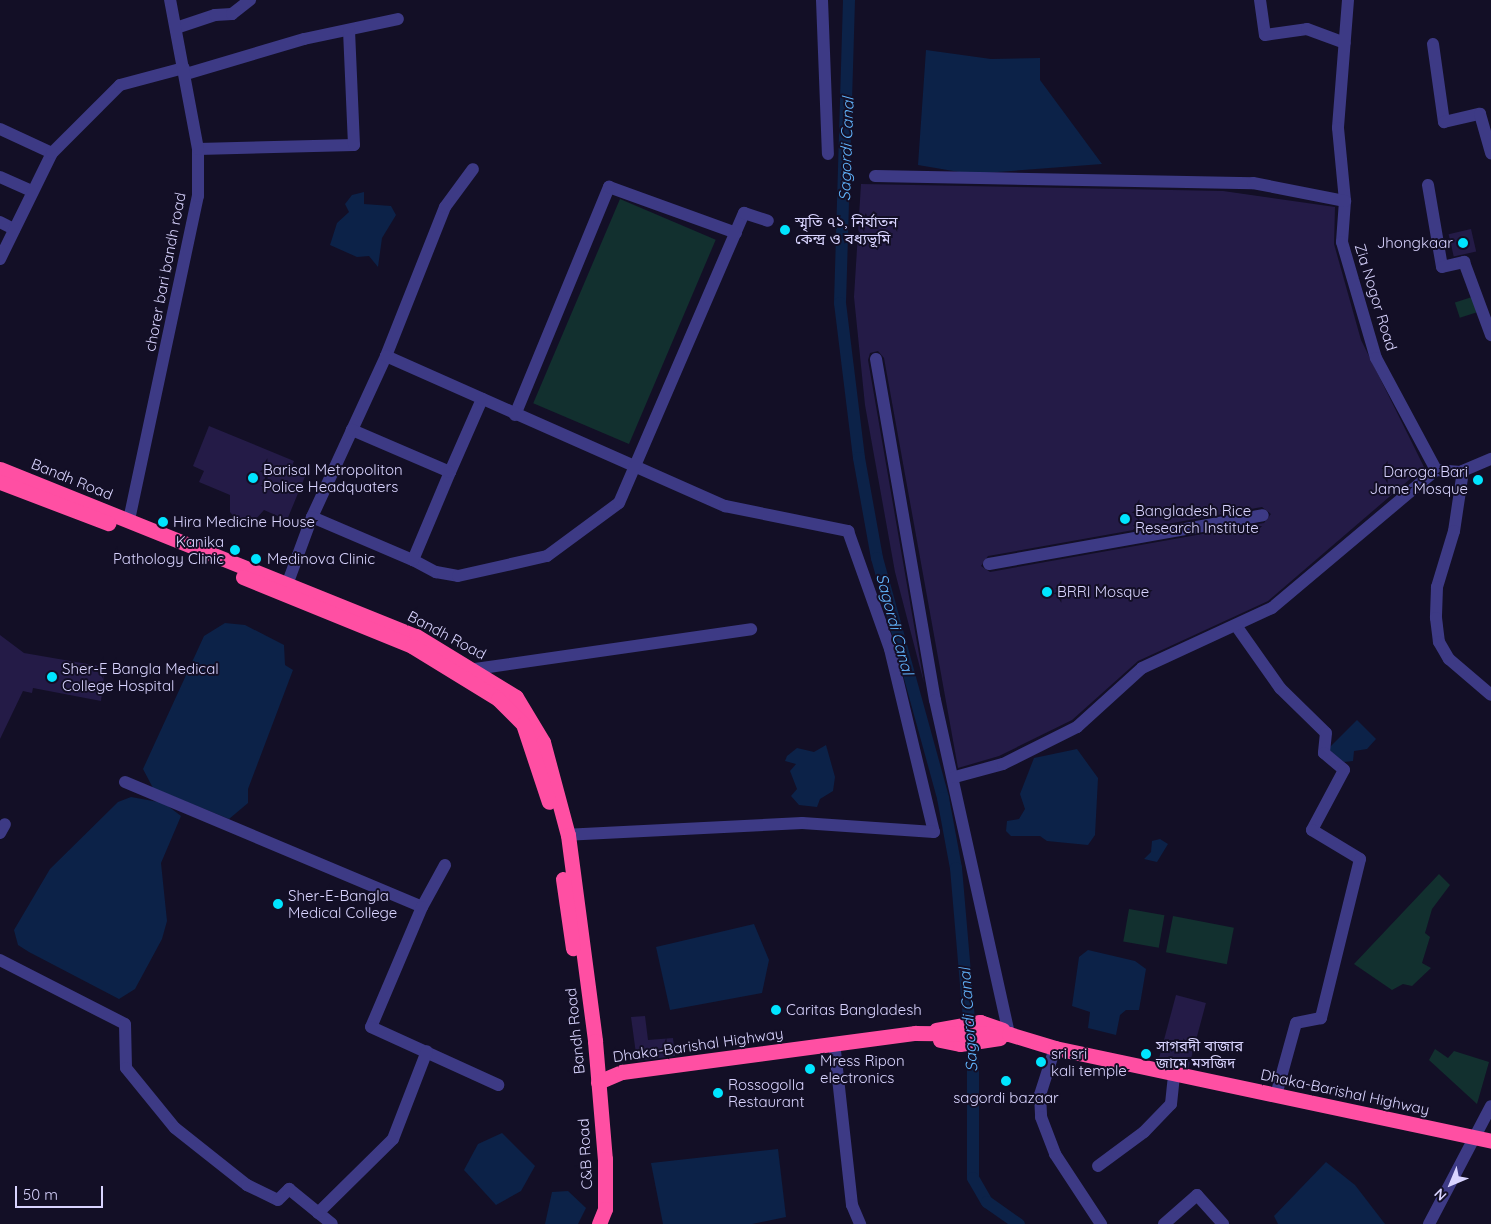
<!DOCTYPE html>
<html>
<head>
<meta charset="utf-8">
<style>
  body { margin:0 }
  #map { position:relative; width:1491px; height:1224px; overflow:hidden; background:#130f26; font-family:Quicksand,"Noto Sans Bengali",sans-serif }
  div>[style] { position:absolute }
  [style*='--x'] { left:calc(var(--x)*1px); top:calc(var(--y)*1px); width:calc(var(--w)*1px); rotate:calc(var(--a)*1deg) }
  .green>* { inset:0; background:#12302f; transform-origin:0 0 }
  .water>* { inset:0; background:#0c2248 }
  .canal>* { height:12px; margin:-6px; padding:0 6px; transform-origin:6px; border-radius:6px; background:#0c2248 }
  .building>* { inset:0; background:#241b47; transform-origin:0 0 }
  .minor>* { height:12px; margin:-6px; padding:0 6px; transform-origin:6px; border-radius:6px; background:#3d3a85 }
  .highway>* { height:15px; margin:-7.5px; padding:0 7.5px; transform-origin:7.5px; border-radius:7.5px; background:#ff4fa3 }
  .dots>* { width:14px; height:14px; translate:-50% -50%; box-sizing:border-box; border:2px solid #130f26; border-radius:50% }
  span { translate:-50% -50%; white-space:nowrap; text-align:center; line-height:1.15; -webkit-text-stroke:4px #130f26; paint-order:stroke }
  .poi-label { font-size:15px; color:#d9d4ff }
  .left { translate:0 -50%; text-align:left }
  .right { translate:-100% -50%; text-align:right }
  .street-label { font-size:15px; color:#d9d4ff }
  .water-label { font-size:16px; color:#62b6ff; font-style:italic }
  .north { position:absolute; left:1426px; top:1159px; width:50px; height:50px; -webkit-text-stroke:4px #130f26; paint-order:stroke; rotate:225deg; font-size:14px; font-weight:700; line-height:20px; text-align:center; color:#d9d4ff }
  .north::after { content:''; display:block; margin:auto; width:18px; height:22px; background:#d9d4ff; clip-path:polygon(50% 0,100% 100%,50% 72%,0 100%) }
  .scale { position:absolute; left:15px; top:1186px; width:88px; height:22px; box-sizing:border-box; border:2px solid #d9d4ff; border-top:0; padding-left:6px; font-size:15px; line-height:18px; white-space:nowrap; color:#d9d4ff; -webkit-text-stroke:4px #130f26; paint-order:stroke }
</style>
</head>
<body>
<div id="map">
  <div class="green">
    <i style="left:620px;top:199px;width:104px;height:222px;rotate:23deg"></i>
    <i style="left:1472px;top:297px;width:16px;height:18px;rotate:72deg"></i>
    <i style="clip-path:polygon(1439px 874px,1450px 885px,1432px 909px,1425px 933px,1430px 937px,1422px 963px,1431px 968px,1412px 986px,1403px 984px,1392px 990px,1354px 964px)"></i>
    <i style="left:1129px;top:909px;width:36px;height:33px;rotate:10deg"></i>
    <i style="left:1173px;top:916px;width:62px;height:37px;rotate:11deg"></i>
    <i style="clip-path:polygon(1435px 1049px,1448px 1058px,1454px 1051px,1489px 1062px,1477px 1104px,1429px 1060px)"></i>
  </div>
  <div class="water">
    <i style="clip-path:polygon(926px 50px,991px 59px,1040px 58px,1040px 80px,1102px 164px,971px 174px,918px 165px)"></i>
    <i style="clip-path:polygon(364px 192px,364px 204px,391px 206px,396px 215px,382px 238px,378px 267px,369px 256px,357px 257px,330px 245px,337px 223px,349px 212px,345px 204px,352px 195px)"></i>
    <i style="clip-path:polygon(225px 623px,245px 625px,284px 645px,285px 665px,293px 670px,248px 789px,248px 803px,229px 819px,153px 788px,143px 769px,204px 636px)"></i>
    <i style="clip-path:polygon(1357px 720px,1376px 739px,1367px 749px,1354px 751px,1353px 761px,1344px 762px,1328px 749px)"></i>
    <i style="clip-path:polygon(826px 745px,835px 777px,833px 791px,820px 799px,817px 807px,799px 805px,791px 796px,797px 789px,790px 771px,796px 764px,785px 761px,787px 756px,797px 748px,814px 752px)"></i>
    <i style="clip-path:polygon(1077px 749px,1098px 778px,1095px 835px,1088px 845px,1047px 841px,1040px 836px,1011px 836px,1006px 831px,1007px 821px,1019px 819px,1025px 809px,1020px 794px,1034px 758px)"></i>
    <i style="clip-path:polygon(131px 797px,164px 803px,181px 816px,161px 863px,167px 921px,162px 939px,135px 989px,119px 999px,29px 952px,18px 945px,14px 930px,50px 869px,118px 802px)"></i>
    <i style="clip-path:polygon(1160px 839px,1168px 844px,1157px 862px,1144px 859px,1151px 852px,1152px 841px)"></i>
    <i style="clip-path:polygon(754px 924px,769px 960px,762px 993px,670px 1010px,656px 947px)"></i>
    <i style="clip-path:polygon(1088px 950px,1135px 961px,1146px 969px,1139px 1010px,1126px 1010px,1120px 1015px,1116px 1035px,1088px 1028px,1090px 1012px,1072px 1006px,1079px 957px)"></i>
    <i style="clip-path:polygon(502px 1133px,535px 1166px,521px 1191px,496px 1205px,464px 1170px,478px 1144px)"></i>
    <i style="clip-path:polygon(778px 1149px,786px 1217px,752px 1224px,663px 1224px,651px 1163px)"></i>
    <i style="clip-path:polygon(1326px 1162px,1355px 1185px,1385px 1224px,1278px 1224px,1274px 1216px)"></i>
    <i style="clip-path:polygon(568px 1191px,586px 1208px,578px 1224px,545px 1224px,552px 1192px)"></i>
  </div>
  <div class="canal">
    <i style="--x:849;--y:0;--w:303;--a:91.7"></i>
    <i style="--x:840;--y:303;--w:156;--a:83"></i>
    <i style="--x:859;--y:458;--w:102;--a:79.8"></i>
    <i style="--x:877;--y:558;--w:249;--a:74.6"></i>
    <i style="--x:943;--y:798;--w:71;--a:79.5"></i>
    <i style="--x:956;--y:868;--w:198;--a:85.1"></i>
    <i style="--x:973;--y:1065;--w:113;--a:90"></i>
    <i style="--x:973;--y:1178;--w:28;--a:60"></i>
    <i style="--x:987;--y:1202;--w:39;--a:35"></i>
  </div>
  <div class="building">
    <i style="clip-path:polygon(evenodd,861px 184px,1223px 191px,1335px 207px,1334px 244px,1361px 340px,1424px 467px,1268px 601px,1138px 661px,1072px 720px,999px 756px,958px 768px,884px 358px,878px 351px,870px 353px,868px 360px,924px 683px,895px 572px,865px 405px,854px 297px,861px 184px,1262px 507px,1271px 514px,1264px 523px,990px 572px,981px 566px,988px 556px,1262px 507px)"></i>
    <i style="left:1471px;top:229px;width:23px;height:23px;rotate:77deg"></i>
    <i style="clip-path:polygon(209px 426px,294px 461px,291px 468px,306px 474px,287px 520px,264px 510px,253px 522px,240px 524px,230px 512px,230px 495px,199px 482px,204px 471px,193px 466px)"></i>
    <i style="clip-path:polygon(0 635px,24px 653px,105px 667px,101px 701px,33px 688px,32px 693px,23px 691px,0 739px)"></i>
    <i style="left:1176px;top:995px;width:31px;height:68px;rotate:15deg"></i>
    <i style="clip-path:polygon(645px 1016px,648px 1040px,673px 1038px,675px 1056px,637px 1061px,631px 1017px)"></i>
  </div>
  <div class="minor">
    <i style="--x:822;--y:0;--w:154;--a:87.8"></i>
    <i style="--x:1260;--y:0;--w:35;--a:82"></i>
    <i style="--x:1265;--y:35;--w:42;--a:-8.1"></i>
    <i style="--x:1307;--y:29;--w:40;--a:20.2"></i>
    <i style="--x:1348;--y:0;--w:128;--a:94.5"></i>
    <i style="--x:1338;--y:128;--w:73;--a:84.5"></i>
    <i style="--x:1345;--y:201;--w:41;--a:94.2"></i>
    <i style="--x:1342;--y:242;--w:121;--a:73.7"></i>
    <i style="--x:1376;--y:358;--w:127;--a:61.8"></i>
    <i style="--x:176;--y:28;--w:41;--a:-18.4"></i>
    <i style="--x:215;--y:15;--w:17;--a:-3"></i>
    <i style="--x:232;--y:14;--w:23;--a:-38"></i>
    <i style="--x:1433;--y:44;--w:79;--a:82"></i>
    <i style="--x:1444;--y:122;--w:37;--a:-13"></i>
    <i style="--x:1480;--y:114;--w:41;--a:74.2"></i>
    <i style="--x:186;--y:74;--w:123;--a:-16.5"></i>
    <i style="--x:304;--y:39;--w:96;--a:-12"></i>
    <i style="--x:0;--y:129;--w:57;--a:24.8"></i>
    <i style="--x:198;--y:149;--w:156;--a:-1.5"></i>
    <i style="--x:354;--y:145;--w:115;--a:-92.5"></i>
    <i style="--x:875;--y:176;--w:378;--a:1.1"></i>
    <i style="--x:1253;--y:183;--w:94;--a:11.1"></i>
    <i style="--x:0;--y:177;--w:34;--a:24"></i>
    <i style="--x:1428;--y:185;--w:83;--a:80.3"></i>
    <i style="--x:1442;--y:267;--w:23;--a:-13"></i>
    <i style="--x:1464;--y:262;--w:78;--a:69.7"></i>
    <i style="--x:0;--y:222;--w:16;--a:27"></i>
    <i style="--x:0;--y:259;--w:118;--a:-63.9"></i>
    <i style="--x:52;--y:153;--w:96;--a:-45"></i>
    <i style="--x:120;--y:85;--w:66;--a:-14.9"></i>
    <i style="--x:386;--y:356;--w:160;--a:-68.4"></i>
    <i style="--x:445;--y:207;--w:47;--a:-53.6"></i>
    <i style="--x:876;--y:359;--w:346;--a:80.2"></i>
    <i style="--x:935;--y:700;--w:342;--a:77.5"></i>
    <i style="--x:515;--y:415;--w:247;--a:-67.6"></i>
    <i style="--x:609;--y:187;--w:135;--a:19.9"></i>
    <i style="--x:1463;--y:471;--w:61;--a:98.5"></i>
    <i style="--x:1454;--y:531;--w:59;--a:106.9"></i>
    <i style="--x:1437;--y:587;--w:31;--a:92"></i>
    <i style="--x:1436;--y:618;--w:24;--a:83"></i>
    <i style="--x:1439;--y:642;--w:20;--a:60"></i>
    <i style="--x:1449;--y:659;--w:55;--a:40.6"></i>
    <i style="--x:450;--y:472;--w:80;--a:-66.3"></i>
    <i style="--x:312;--y:517;--w:177;--a:-65.3"></i>
    <i style="--x:386;--y:356;--w:371;--a:23.9"></i>
    <i style="--x:725;--y:506;--w:126;--a:11.5"></i>
    <i style="--x:848;--y:531;--w:125;--a:70.4"></i>
    <i style="--x:890;--y:649;--w:188;--a:76.5"></i>
    <i style="--x:934;--y:832;--w:132;--a:-176.1"></i>
    <i style="--x:802;--y:823;--w:234;--a:177.1"></i>
    <i style="--x:129;--y:520;--w:331;--a:-78"></i>
    <i style="--x:198;--y:196;--w:47;--a:-90"></i>
    <i style="--x:198;--y:149;--w:152;--a:-100.6"></i>
    <i style="--x:413;--y:560;--w:26;--a:28"></i>
    <i style="--x:436;--y:572;--w:22;--a:10"></i>
    <i style="--x:458;--y:576;--w:91;--a:-12.7"></i>
    <i style="--x:547;--y:556;--w:89;--a:-36.4"></i>
    <i style="--x:619;--y:503;--w:316;--a:-66.7"></i>
    <i style="--x:744;--y:213;--w:25;--a:18"></i>
    <i style="--x:989;--y:564;--w:278;--a:-10.1"></i>
    <i style="--x:284;--y:593;--w:81;--a:-69.8"></i>
    <i style="--x:312;--y:517;--w:110;--a:23.1"></i>
    <i style="--x:413;--y:560;--w:95;--a:-67.2"></i>
    <i style="--x:450;--y:472;--w:107;--a:-156.8"></i>
    <i style="--x:1237;--y:627;--w:75;--a:54.8"></i>
    <i style="--x:1280;--y:688;--w:64;--a:44.4"></i>
    <i style="--x:1326;--y:733;--w:20;--a:96"></i>
    <i style="--x:1324;--y:753;--w:26;--a:40"></i>
    <i style="--x:1344;--y:770;--w:68;--a:118.1"></i>
    <i style="--x:1312;--y:830;--w:56;--a:31.1"></i>
    <i style="--x:1360;--y:859;--w:164;--a:103.8"></i>
    <i style="--x:1321;--y:1018;--w:25;--a:169"></i>
    <i style="--x:1296;--y:1023;--w:75;--a:105.5"></i>
    <i style="--x:475;--y:669;--w:279;--a:-8.2"></i>
    <i style="--x:955;--y:777;--w:50;--a:-15.2"></i>
    <i style="--x:1003;--y:764;--w:83;--a:-26.6"></i>
    <i style="--x:1077;--y:727;--w:88;--a:-42.2"></i>
    <i style="--x:1142;--y:668;--w:143;--a:-24.8"></i>
    <i style="--x:1272;--y:608;--w:214;--a:-40.1"></i>
    <i style="--x:1436;--y:470;--w:24;--a:5"></i>
    <i style="--x:1460;--y:472;--w:34;--a:-23"></i>
    <i style="--x:125;--y:782;--w:322;--a:22.8"></i>
    <i style="--x:0;--y:833;--w:10;--a:-61"></i>
    <i style="--x:445;--y:865;--w:48;--a:118.7"></i>
    <i style="--x:422;--y:907;--w:130;--a:113"></i>
    <i style="--x:371;--y:1027;--w:140;--a:24.5"></i>
    <i style="--x:0;--y:960;--w:140;--a:27.1"></i>
    <i style="--x:125;--y:1024;--w:44;--a:88.7"></i>
    <i style="--x:126;--y:1068;--w:77;--a:50.8"></i>
    <i style="--x:175;--y:1128;--w:92;--a:38.4"></i>
    <i style="--x:247;--y:1185;--w:34;--a:26"></i>
    <i style="--x:278;--y:1200;--w:16;--a:-45"></i>
    <i style="--x:289;--y:1189;--w:55;--a:39.1"></i>
    <i style="--x:1055;--y:1048;--w:49;--a:107.7"></i>
    <i style="--x:1040;--y:1095;--w:22;--a:87"></i>
    <i style="--x:1041;--y:1117;--w:40;--a:69"></i>
    <i style="--x:1055;--y:1154;--w:84;--a:56.7"></i>
    <i style="--x:835;--y:1051;--w:155;--a:83.7"></i>
    <i style="--x:852;--y:1205;--w:21;--a:67"></i>
    <i style="--x:1098;--y:1166;--w:57;--a:-36.5"></i>
    <i style="--x:1144;--y:1132;--w:39;--a:-46"></i>
    <i style="--x:1171;--y:1104;--w:31;--a:-84"></i>
    <i style="--x:318;--y:1213;--w:105;--a:-44.6"></i>
    <i style="--x:393;--y:1139;--w:94;--a:-68.9"></i>
    <i style="--x:1164;--y:1224;--w:44;--a:-41.3"></i>
    <i style="--x:1197;--y:1195;--w:39;--a:48"></i>
    <i style="--x:1429;--y:1224;--w:133;--a:-62.3"></i>
  </div>
  <div class="highway">
    <i style="--x:0;--y:469;--w:448;--a:21.9"></i>
    <i style="--x:416;--y:636;--w:117;--a:31.4"></i>
    <i style="--x:516;--y:697;--w:52;--a:59"></i>
    <i style="--x:543;--y:742;--w:96;--a:75"></i>
    <i style="--x:568;--y:835;--w:208;--a:82.5"></i>
    <i style="--x:595;--y:1041;--w:118;--a:85.2"></i>
    <i style="--x:605;--y:1159;--w:50;--a:90"></i>
    <i style="--x:605;--y:1209;--w:16;--a:112"></i>
    <i style="--x:0;--y:482;--w:116;--a:20.8"></i>
    <i style="--x:243;--y:577;--w:183;--a:22.2"></i>
    <i style="--x:412;--y:646;--w:101;--a:31.6"></i>
    <i style="--x:498;--y:699;--w:35;--a:45"></i>
    <i style="--x:523;--y:724;--w:82;--a:71.6"></i>
    <i style="--x:563;--y:879;--w:70;--a:81.8"></i>
    <i style="--x:936;--y:1030;--w:45;--a:-10.3"></i>
    <i style="--x:980;--y:1022;--w:24;--a:19"></i>
    <i style="--x:940;--y:1040;--w:20;--a:11"></i>
    <i style="--x:960;--y:1044;--w:40;--a:-8.5"></i>
    <i style="--x:598;--y:1082;--w:26;--a:-23"></i>
    <i style="--x:622;--y:1072;--w:296;--a:-7.6"></i>
    <i style="--x:915;--y:1033;--w:94;--a:0.6"></i>
    <i style="--x:1009;--y:1034;--w:48;--a:16.9"></i>
    <i style="--x:1055;--y:1048;--w:446;--a:12"></i>
  </div>
  <div class="dots">
    <i style="left:785px;top:230px;background:#00e5ff"></i>
    <i style="left:1463px;top:243px;background:#00e5ff"></i>
    <i style="left:253px;top:478px;background:#00e5ff"></i>
    <i style="left:1478px;top:480px;background:#00e5ff"></i>
    <i style="left:1125px;top:519px;background:#00e5ff"></i>
    <i style="left:163px;top:522px;background:#00e5ff"></i>
    <i style="left:235px;top:550px;background:#00e5ff"></i>
    <i style="left:256px;top:559px;background:#00e5ff"></i>
    <i style="left:1047px;top:592px;background:#00e5ff"></i>
    <i style="left:52px;top:677px;background:#00e5ff"></i>
    <i style="left:278px;top:904px;background:#00e5ff"></i>
    <i style="left:776px;top:1010px;background:#00e5ff"></i>
    <i style="left:1146px;top:1054px;background:#00e5ff"></i>
    <i style="left:1041px;top:1062px;background:#00e5ff"></i>
    <i style="left:810px;top:1069px;background:#00e5ff"></i>
    <i style="left:1006px;top:1081px;background:#00e5ff"></i>
    <i style="left:718px;top:1093px;background:#00e5ff"></i>
  </div>
  <div class="poi-label">
    <span class="left" style="left:795px;top:230px">স্মৃতি ৭১, নির্যাতন<br>কেন্দ্র ও বধ্যভূমি</span>
    <span class="right" style="left:1453px;top:243px">Jhongkaar</span>
    <span class="left" style="left:263px;top:478px">Barisal Metropoliton<br>Police Headquaters</span>
    <span class="right" style="left:1468px;top:480px">Daroga Bari<br>Jame Mosque</span>
    <span class="left" style="left:1135px;top:519px">Bangladesh Rice<br>Research Institute</span>
    <span class="left" style="left:173px;top:522px">Hira Medicine House</span>
    <span class="right" style="left:224px;top:550px">Kanika<br>Pathology Clinic</span>
    <span class="left" style="left:267px;top:559px">Medinova Clinic</span>
    <span class="left" style="left:1057px;top:592px">BRRI Mosque</span>
    <span class="left" style="left:62px;top:677px">Sher-E Bangla Medical<br>College Hospital</span>
    <span class="left" style="left:288px;top:904px">Sher-E-Bangla<br>Medical College</span>
    <span class="left" style="left:786px;top:1010px">Caritas Bangladesh</span>
    <span class="left" style="left:1156px;top:1054px">সাগরদী বাজার<br>জামে মসজিদ</span>
    <span class="left" style="left:1051px;top:1062px">sri sri<br>kali temple</span>
    <span class="left" style="left:820px;top:1069px">Mress Ripon<br>electronics</span>
    <span class="left" style="left:728px;top:1093px">Rossogolla<br>Restaurant</span>
    <span style="left:1006px;top:1098px">sagordi bazaar</span>
  </div>
  <div class="street-label">
    <span style="left:165px;top:272px;rotate:-79deg">chorer bari bandh road</span>
    <span style="left:1376px;top:297px;rotate:73deg">Zia Nogor Road</span>
    <span style="left:72px;top:479px;rotate:22deg">Bandh Road</span>
    <span style="left:447px;top:635px;rotate:28deg">Bandh Road</span>
    <span style="left:575px;top:1031px;rotate:-96deg">Bandh Road</span>
    <span style="left:698px;top:1045px;rotate:-8deg">Dhaka-Barishal Highway</span>
    <span style="left:1345px;top:1092px;rotate:12deg">Dhaka-Barishal Highway</span>
    <span style="left:585px;top:1154px;rotate:-93deg">C&amp;B Road</span>
  </div>
  <div class="water-label">
    <span style="left:846px;top:149px;rotate:-88deg">Sagordi Canal</span>
    <span style="left:895px;top:624px;rotate:75deg">Sagordi Canal</span>
    <span style="left:968px;top:1020px;rotate:-94deg">Sagordi Canal</span>
  </div>
  <div class="north">N</div>
  <div class="scale">50 m</div>
</div>
</body>
</html>
